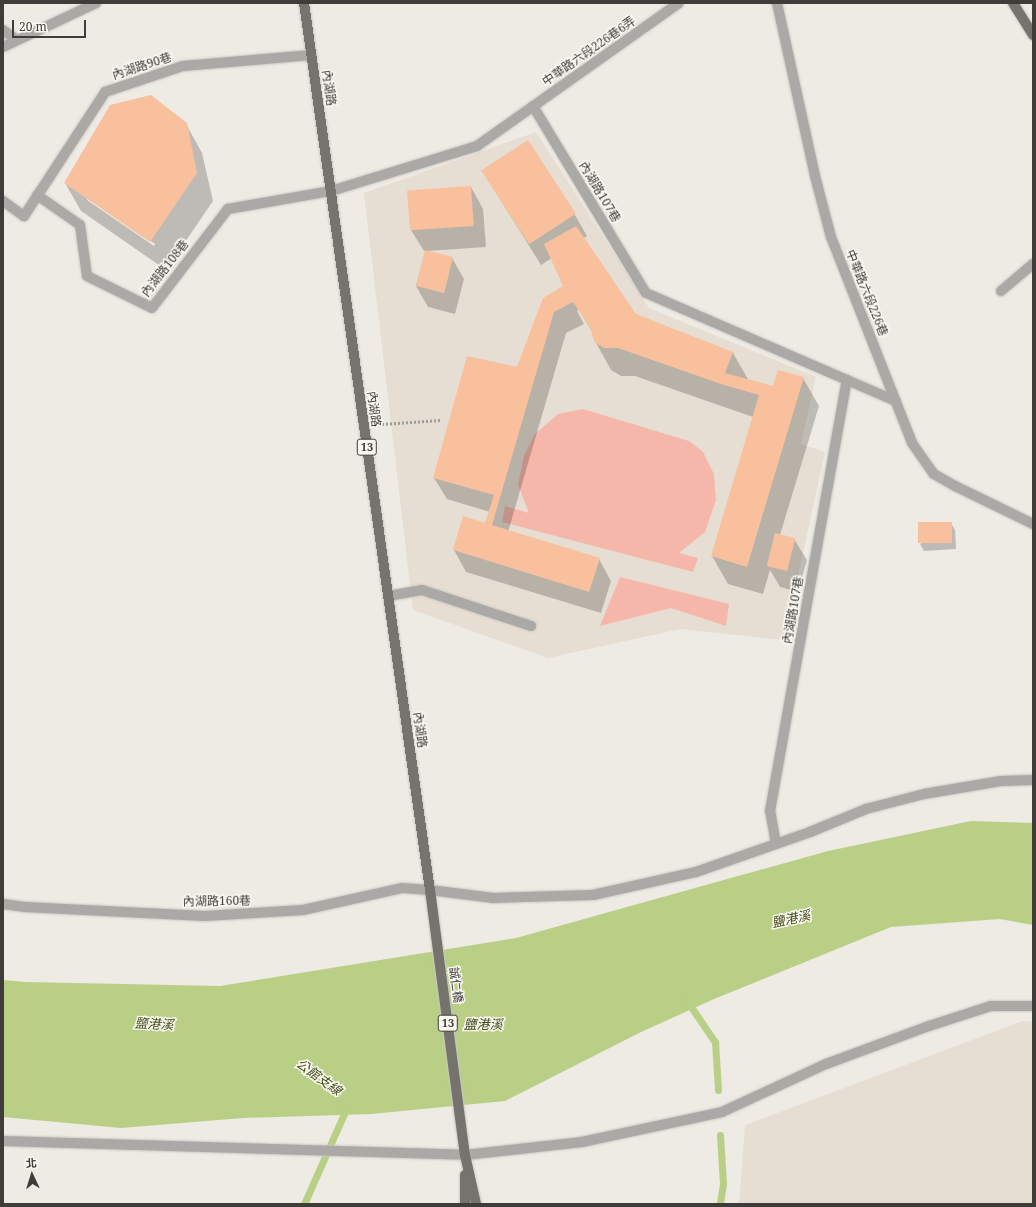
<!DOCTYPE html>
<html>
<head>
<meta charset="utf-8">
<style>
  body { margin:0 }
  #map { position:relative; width:1036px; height:1207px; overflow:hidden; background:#eeeae4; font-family:"Noto Serif","Noto Sans TC",serif }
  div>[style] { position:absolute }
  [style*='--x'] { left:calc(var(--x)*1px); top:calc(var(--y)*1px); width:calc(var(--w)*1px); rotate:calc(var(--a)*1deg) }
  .built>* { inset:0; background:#e6ded2 }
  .green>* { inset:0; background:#f6b7ab }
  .water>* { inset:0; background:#b9cf85 }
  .shadow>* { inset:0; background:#0003 }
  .stream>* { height:7px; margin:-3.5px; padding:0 3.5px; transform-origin:3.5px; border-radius:3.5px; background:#b9cf85 }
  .building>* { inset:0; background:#f8c09d; transform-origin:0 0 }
  .path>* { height:2.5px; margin-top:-1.25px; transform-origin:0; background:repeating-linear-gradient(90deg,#9f9d98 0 2px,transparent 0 4px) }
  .roads { filter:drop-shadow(0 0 1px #cbc7c2) drop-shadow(0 0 1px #cbc7c2) }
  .service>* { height:10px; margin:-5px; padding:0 5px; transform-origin:5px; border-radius:5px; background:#aaa9a6 }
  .minor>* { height:10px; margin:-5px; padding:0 5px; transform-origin:5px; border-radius:5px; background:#aaa9a6 }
  .primary>* { height:10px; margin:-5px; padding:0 5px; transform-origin:5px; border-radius:5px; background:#74736e }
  span { translate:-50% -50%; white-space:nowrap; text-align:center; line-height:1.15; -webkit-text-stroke:3px #fbf7f1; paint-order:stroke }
  .shield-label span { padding:1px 3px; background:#fbf7f1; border:1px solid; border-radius:3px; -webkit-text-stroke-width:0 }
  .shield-label { font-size:11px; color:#3e3d3a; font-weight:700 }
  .street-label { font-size:12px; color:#3e3d3a }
  .water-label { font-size:13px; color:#414e19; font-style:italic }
  .frame { position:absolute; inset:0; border:4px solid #3e3d3a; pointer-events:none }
  .north { position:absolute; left:12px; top:1155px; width:40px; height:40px; -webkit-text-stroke:3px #fbf7f1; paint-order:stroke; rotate:356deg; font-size:11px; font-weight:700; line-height:16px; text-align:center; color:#3e3d3a }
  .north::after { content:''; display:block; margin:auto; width:14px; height:18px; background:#3e3d3a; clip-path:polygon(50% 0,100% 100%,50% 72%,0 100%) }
  .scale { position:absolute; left:12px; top:20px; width:74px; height:18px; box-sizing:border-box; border:2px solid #3e3d3a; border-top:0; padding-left:5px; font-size:12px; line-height:14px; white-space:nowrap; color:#3e3d3a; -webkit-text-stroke:3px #fbf7f1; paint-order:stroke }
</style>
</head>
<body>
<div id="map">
  <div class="built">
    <i style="clip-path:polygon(536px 132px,649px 308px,816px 377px,801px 444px,825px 452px,784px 640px,680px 629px,548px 658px,413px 610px,364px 193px)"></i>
    <i style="clip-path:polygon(1023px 1021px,1033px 1022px,1033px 1204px,739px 1204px,745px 1125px)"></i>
  </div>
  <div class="green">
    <i style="clip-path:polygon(583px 409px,689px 441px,703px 452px,714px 474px,716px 500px,705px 532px,679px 553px,698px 558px,693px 572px,502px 522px,505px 506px,529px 513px,518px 485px,524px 456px,535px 434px,558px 414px)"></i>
    <i style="clip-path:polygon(620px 577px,729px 604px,726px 626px,671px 608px,600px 626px)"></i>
  </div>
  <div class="water">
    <i style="clip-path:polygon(971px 821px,1033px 823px,1033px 925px,1000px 919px,891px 927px,714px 999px,639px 1033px,505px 1101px,371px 1114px,243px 1118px,121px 1128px,3px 1117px,3px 980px,25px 982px,220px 986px,516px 938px,828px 851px)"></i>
  </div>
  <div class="shadow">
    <i style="clip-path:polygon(evenodd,186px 124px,202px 153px,213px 201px,166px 270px,81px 211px,65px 183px,186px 124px,87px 198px,155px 244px,154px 246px,87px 200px,87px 198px)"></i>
    <i style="clip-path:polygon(528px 141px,575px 215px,587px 236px,584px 238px,636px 315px,733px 353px,749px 381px,774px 387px,803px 378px,819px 406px,780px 535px,794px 539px,807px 560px,798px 592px,780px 587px,770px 570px,763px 594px,728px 584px,712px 556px,753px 417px,635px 376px,621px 376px,611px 370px,595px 341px,593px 333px,579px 310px,577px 311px,584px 324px,566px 333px,508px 532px,599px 559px,611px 581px,601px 613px,466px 572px,454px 550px,464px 518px,486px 525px,490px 512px,447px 499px,434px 478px,517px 368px,565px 286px,552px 258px,541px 265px,495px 191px)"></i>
    <i style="clip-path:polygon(471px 187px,483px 209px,486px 247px,427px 251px,452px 258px,464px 279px,455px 314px,428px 307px,416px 286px,426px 251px,424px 251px,411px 230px)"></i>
    <i style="clip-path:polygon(951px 523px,955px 530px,956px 549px,924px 551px,920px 544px)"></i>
  </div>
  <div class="stream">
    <i style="--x:687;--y:1001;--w:50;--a:55.7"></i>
    <i style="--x:715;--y:1042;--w:48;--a:86.4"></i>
    <i style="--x:720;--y:1135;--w:49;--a:86.5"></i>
    <i style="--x:723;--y:1184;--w:20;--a:99"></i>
    <i style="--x:304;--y:1204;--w:106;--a:-66.1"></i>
  </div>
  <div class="building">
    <i style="clip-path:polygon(151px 95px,187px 123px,197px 173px,150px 242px,64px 183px,110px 105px)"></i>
    <i style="left:528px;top:140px;width:88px;height:56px;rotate:57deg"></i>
    <i style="left:471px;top:186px;width:40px;height:64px;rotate:86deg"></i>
    <i style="clip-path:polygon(576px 226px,636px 314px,733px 352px,725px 373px,773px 386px,778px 370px,804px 377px,747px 567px,711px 556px,759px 395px,721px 384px,618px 348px,604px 348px,594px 342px,591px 329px,573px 302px,554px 312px,492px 525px,600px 558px,589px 592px,453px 550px,463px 516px,485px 523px,494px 495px,433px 478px,467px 356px,517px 367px,543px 298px,563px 286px,544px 244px)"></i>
    <i style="left:425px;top:250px;width:29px;height:37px;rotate:14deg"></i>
    <i style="left:952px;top:522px;width:21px;height:34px;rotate:90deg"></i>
    <i style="left:775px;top:533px;width:21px;height:34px;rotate:14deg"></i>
  </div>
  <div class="path">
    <i style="--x:382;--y:424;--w:59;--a:-3.9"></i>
  </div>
  <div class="roads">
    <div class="service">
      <i style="--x:777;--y:3;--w:177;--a:77.6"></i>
      <i style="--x:815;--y:176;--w:63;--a:75.3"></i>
      <i style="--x:831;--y:237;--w:221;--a:68.5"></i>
      <i style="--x:912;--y:443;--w:38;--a:55"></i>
      <i style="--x:934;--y:474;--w:24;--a:30"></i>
      <i style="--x:955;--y:486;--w:87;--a:26"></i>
      <i style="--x:3;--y:30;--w:17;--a:36"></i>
      <i style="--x:3;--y:47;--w:103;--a:-25.3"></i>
      <i style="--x:533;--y:106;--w:218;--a:58.9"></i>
      <i style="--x:646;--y:293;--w:272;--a:23.4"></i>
      <i style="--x:37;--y:195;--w:52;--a:34.9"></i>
      <i style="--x:80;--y:225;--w:51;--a:82.2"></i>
      <i style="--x:87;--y:276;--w:72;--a:26.2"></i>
      <i style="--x:152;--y:308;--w:125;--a:-52.5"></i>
      <i style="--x:228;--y:209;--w:105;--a:-9.9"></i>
      <i style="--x:331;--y:191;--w:153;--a:-17.1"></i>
      <i style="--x:477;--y:146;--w:247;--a:-35.3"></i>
      <i style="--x:3;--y:201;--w:26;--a:36"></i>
      <i style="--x:24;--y:216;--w:148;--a:-56.8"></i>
      <i style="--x:105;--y:92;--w:82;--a:-18.4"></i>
      <i style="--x:183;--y:66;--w:129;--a:-4.9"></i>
      <i style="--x:1001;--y:291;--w:42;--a:-40.2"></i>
      <i style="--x:388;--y:596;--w:35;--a:-10"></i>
      <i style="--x:422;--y:590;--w:115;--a:18.3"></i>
      <i style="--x:776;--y:844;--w:34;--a:-100"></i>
      <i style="--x:770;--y:811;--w:438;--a:-79.9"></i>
      <i style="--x:3;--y:904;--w:22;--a:8"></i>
      <i style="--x:25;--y:907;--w:180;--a:2.9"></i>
      <i style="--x:205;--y:916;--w:98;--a:-3.5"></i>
      <i style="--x:303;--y:910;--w:101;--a:-12.5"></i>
      <i style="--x:402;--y:888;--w:28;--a:4"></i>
    </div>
    <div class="minor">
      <i style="--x:430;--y:890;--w:64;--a:7.2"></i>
      <i style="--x:493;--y:898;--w:100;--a:-1.7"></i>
      <i style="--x:593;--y:895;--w:106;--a:-12.6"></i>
      <i style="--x:696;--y:872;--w:121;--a:-19.3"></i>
      <i style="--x:810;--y:832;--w:61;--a:-22.3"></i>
      <i style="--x:866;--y:809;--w:60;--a:-14.5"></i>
      <i style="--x:924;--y:794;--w:78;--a:-9.6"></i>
      <i style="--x:1001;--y:781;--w:32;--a:-2"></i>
      <i style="--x:3;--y:1141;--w:462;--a:1.7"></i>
      <i style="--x:465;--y:1155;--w:118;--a:-6.3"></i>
      <i style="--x:582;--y:1142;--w:143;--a:-12.1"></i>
      <i style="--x:722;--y:1112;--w:115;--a:-24.8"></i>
      <i style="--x:826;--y:1064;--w:110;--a:-20.3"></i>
      <i style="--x:929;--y:1026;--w:65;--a:-17.9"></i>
      <i style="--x:991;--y:1006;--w:42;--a:0"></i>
    </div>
    <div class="primary">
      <i style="--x:304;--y:3;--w:896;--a:81.92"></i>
      <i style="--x:430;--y:890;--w:267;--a:82.5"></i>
      <i style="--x:465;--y:1155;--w:50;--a:77.3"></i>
      <i style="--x:1013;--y:3;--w:38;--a:58"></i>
      <i style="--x:465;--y:1204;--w:29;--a:-90"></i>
    </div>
  </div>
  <div class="shield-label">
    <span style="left:367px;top:447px">13</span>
    <span style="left:448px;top:1023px">13</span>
  </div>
  <div class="street-label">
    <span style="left:589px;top:51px;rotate:-35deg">中華路六段226巷6弄</span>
    <span style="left:142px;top:66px;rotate:-18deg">內湖路90巷</span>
    <span style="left:329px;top:88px;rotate:82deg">內湖路</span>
    <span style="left:600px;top:192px;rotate:59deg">內湖路107巷</span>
    <span style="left:165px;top:268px;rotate:-52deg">內湖路108巷</span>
    <span style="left:867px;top:293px;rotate:68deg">中華路六段226巷</span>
    <span style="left:374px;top:409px;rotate:82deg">內湖路</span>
    <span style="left:793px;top:610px;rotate:-80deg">內湖路107巷</span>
    <span style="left:420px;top:730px;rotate:82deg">內湖路</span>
    <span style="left:217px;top:901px;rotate:-1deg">內湖路160巷</span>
    <span style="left:456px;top:985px;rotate:82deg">誠仁橋</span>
  </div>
  <div class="water-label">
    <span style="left:791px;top:919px;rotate:-12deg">鹽港溪</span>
    <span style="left:154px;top:1024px;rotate:3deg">鹽港溪</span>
    <span style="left:483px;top:1024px">鹽港溪</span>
    <span style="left:319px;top:1077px;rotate:36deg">公館支線</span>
  </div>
  <div class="frame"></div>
  <div class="north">北</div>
  <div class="scale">20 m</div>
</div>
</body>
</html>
